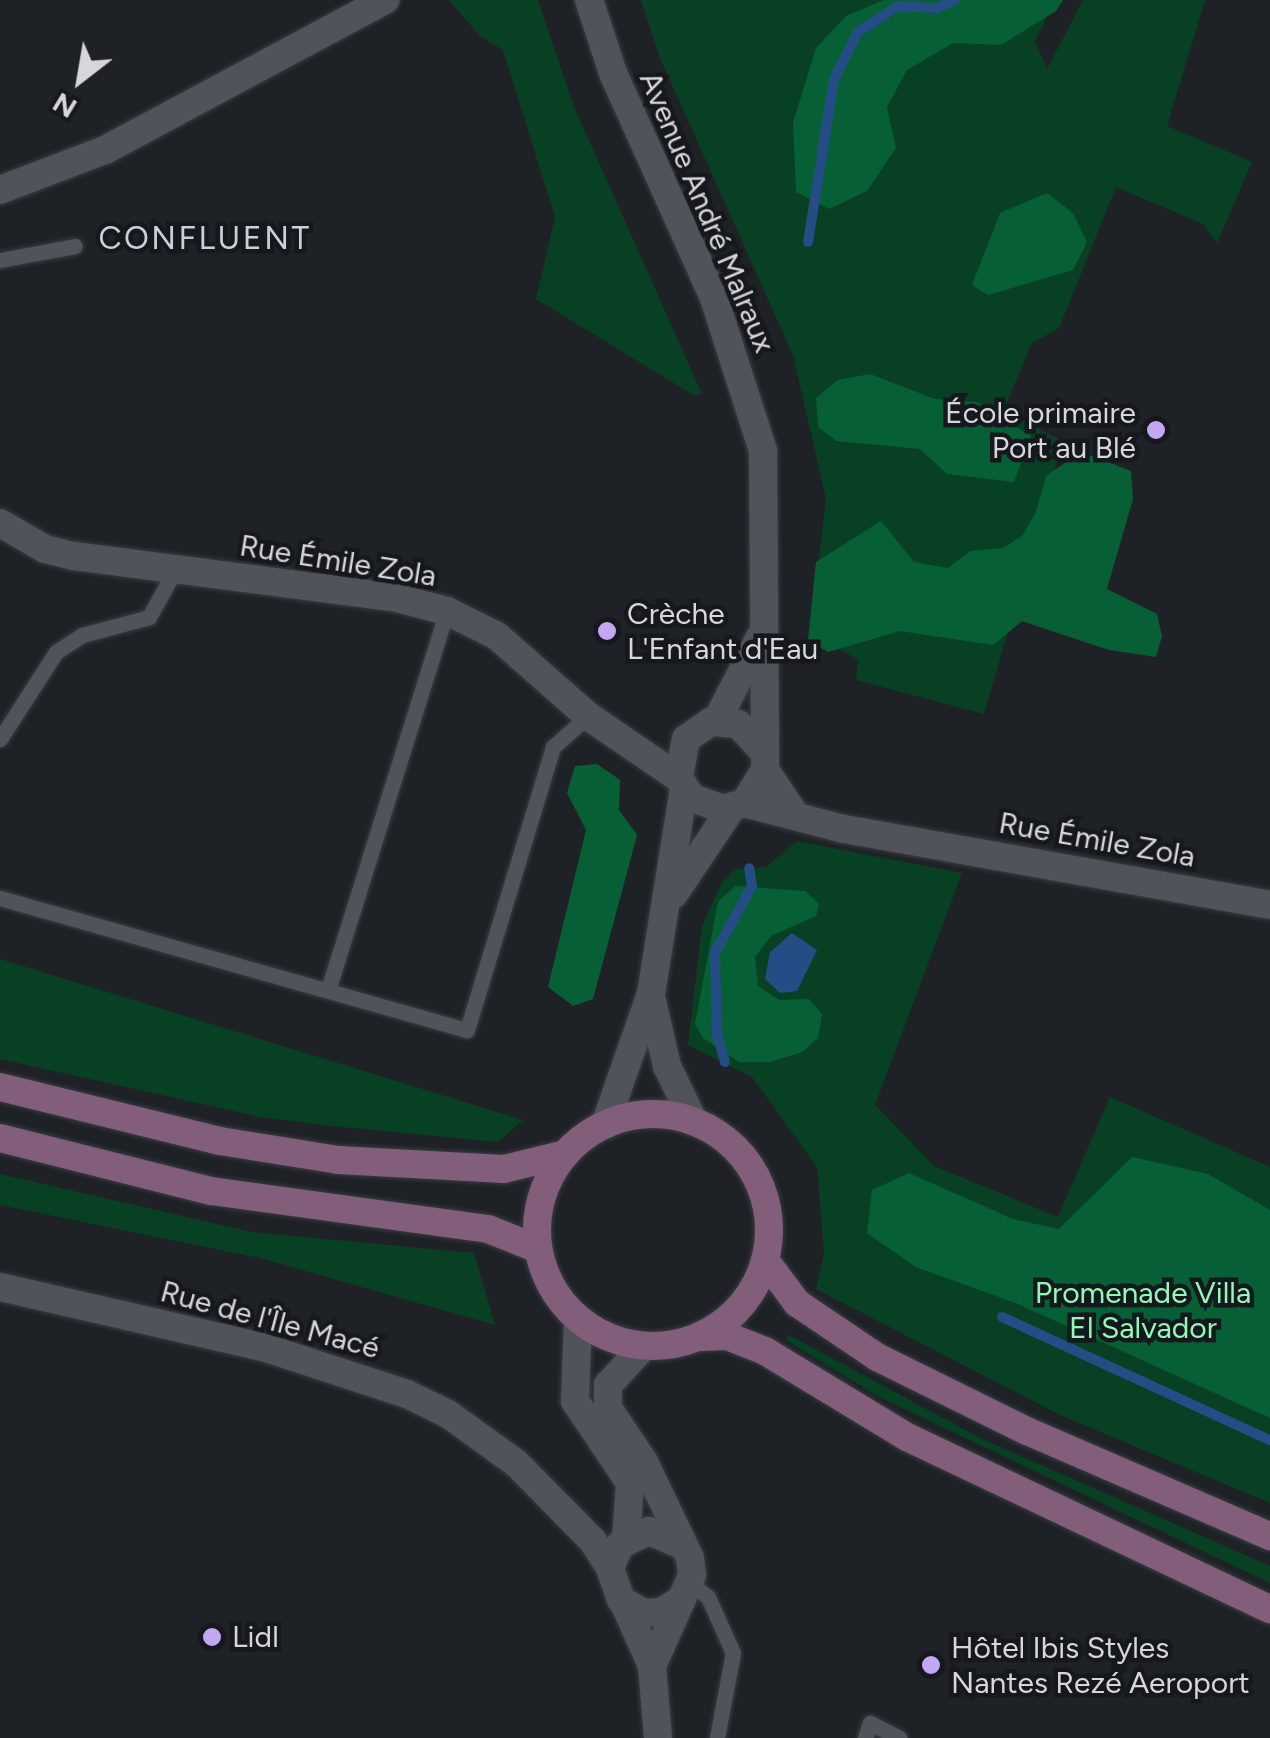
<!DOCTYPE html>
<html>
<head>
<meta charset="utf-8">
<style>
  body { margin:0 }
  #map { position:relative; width:1270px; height:1738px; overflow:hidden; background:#1e2227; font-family:Figtree,sans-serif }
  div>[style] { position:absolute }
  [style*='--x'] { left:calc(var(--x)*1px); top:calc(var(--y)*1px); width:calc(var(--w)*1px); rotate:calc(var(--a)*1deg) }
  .green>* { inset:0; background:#084023 }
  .forest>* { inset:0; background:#076035 }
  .water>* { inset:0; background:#244d85 }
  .stream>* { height:10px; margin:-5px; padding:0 5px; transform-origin:5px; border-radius:5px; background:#244d85 }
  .roads { filter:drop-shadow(0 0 2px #393c41) drop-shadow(0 0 2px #393c41) }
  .service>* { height:15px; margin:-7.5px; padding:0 7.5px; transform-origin:7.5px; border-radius:7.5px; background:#50545a }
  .minor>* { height:28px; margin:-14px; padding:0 14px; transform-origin:14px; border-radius:14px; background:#50545a }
  .tertiary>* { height:28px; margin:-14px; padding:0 14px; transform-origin:14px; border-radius:14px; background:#50545a }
  .secondary>* { height:28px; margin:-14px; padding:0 14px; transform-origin:14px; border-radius:14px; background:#825e7a }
  .secondary>.ring { margin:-14px; padding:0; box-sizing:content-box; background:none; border:28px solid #825e7a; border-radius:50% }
  .dots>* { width:28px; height:28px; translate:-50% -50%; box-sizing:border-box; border:5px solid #15181d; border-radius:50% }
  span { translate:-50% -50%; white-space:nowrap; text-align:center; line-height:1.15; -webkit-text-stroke:9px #15181d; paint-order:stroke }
  .street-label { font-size:30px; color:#d5d7db }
  .poi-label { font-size:30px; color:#d5d7db }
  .right { translate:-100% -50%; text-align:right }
  .left { translate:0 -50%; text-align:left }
  .park-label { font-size:30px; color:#91f8b6 }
  .neighbourhood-label { font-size:32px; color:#cad0d7; letter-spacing:2.5px }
  .north { position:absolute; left:30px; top:30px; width:100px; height:100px; -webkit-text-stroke:8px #15181d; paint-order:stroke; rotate:211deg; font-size:28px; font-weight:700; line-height:40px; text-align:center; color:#d5d7db }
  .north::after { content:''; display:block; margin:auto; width:35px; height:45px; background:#d5d7db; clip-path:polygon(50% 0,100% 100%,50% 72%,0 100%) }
</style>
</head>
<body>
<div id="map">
  <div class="green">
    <i style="clip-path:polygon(449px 0,538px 0,574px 107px,702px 394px,695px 396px,536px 299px,555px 217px,503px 50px,480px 36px)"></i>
    <i style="clip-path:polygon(641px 0,1055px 0,1035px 41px,1047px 69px,1083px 0,1205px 0,1167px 126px,1252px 162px,1217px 243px,1203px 224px,1116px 187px,1059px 328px,1032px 343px,1003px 411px,1063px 441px,984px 714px,856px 680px,858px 659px,810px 635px,826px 499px,793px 355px,660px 58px)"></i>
    <i style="clip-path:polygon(797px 841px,962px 873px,875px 1105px,934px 1166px,1058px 1217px,1110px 1097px,1270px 1167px,1270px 1503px,1060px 1415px,816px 1289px,824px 1253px,817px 1167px,752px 1077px,688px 1045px,702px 926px,721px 884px,735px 869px,766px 867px)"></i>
    <i style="clip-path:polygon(0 959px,523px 1120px,498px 1142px,331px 1126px,260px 1117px,0 1059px)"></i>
    <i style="clip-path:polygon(0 1174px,252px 1232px,474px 1253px,495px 1325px,260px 1258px,0 1205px)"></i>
    <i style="clip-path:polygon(789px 1335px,980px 1438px,1270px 1566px,1270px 1583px,879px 1397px,786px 1340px)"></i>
  </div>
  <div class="forest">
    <i style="clip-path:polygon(884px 0,1063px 0,1056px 11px,1001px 45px,953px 43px,907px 70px,887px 107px,896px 148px,867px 191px,829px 209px,796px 192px,793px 123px,816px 48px,846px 16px)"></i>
    <i style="clip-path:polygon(1047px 193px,1073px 213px,1087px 242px,1073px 270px,988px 295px,972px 285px,1000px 213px)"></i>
    <i style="clip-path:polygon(870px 374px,935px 399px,976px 402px,1031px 436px,1014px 482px,947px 474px,920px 449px,836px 441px,818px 427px,816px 398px,838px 380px)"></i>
    <i style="clip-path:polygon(1081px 452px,1131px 471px,1133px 499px,1107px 589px,1157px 614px,1162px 636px,1156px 657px,1109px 650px,1022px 621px,993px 645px,900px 631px,828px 652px,808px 640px,816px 562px,881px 521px,914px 562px,948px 568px,970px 551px,1003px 548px,1022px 536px,1036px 512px,1046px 476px)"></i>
    <i style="clip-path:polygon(597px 764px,620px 780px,619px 810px,637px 835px,593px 999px,573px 1006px,548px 987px,586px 830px,567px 793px,575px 766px)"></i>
    <i style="clip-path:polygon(735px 886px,805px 891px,819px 904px,816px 916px,771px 936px,755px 957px,758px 986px,779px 1000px,809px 999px,822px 1014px,818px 1038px,802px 1052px,770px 1062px,739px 1062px,703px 1038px,695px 1024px,718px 902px)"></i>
    <i style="clip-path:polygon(1132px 1157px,1208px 1174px,1270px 1210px,1270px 1418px,1018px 1304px,916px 1267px,867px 1233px,872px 1190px,909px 1173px,1013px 1219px,1059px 1229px)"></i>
  </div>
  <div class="water">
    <i style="clip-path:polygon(792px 933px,817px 950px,797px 991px,780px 993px,765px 979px,770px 952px)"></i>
  </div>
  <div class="stream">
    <i style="--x:808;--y:242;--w:165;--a:-80.9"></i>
    <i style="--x:834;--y:79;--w:53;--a:-62.9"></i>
    <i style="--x:858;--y:32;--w:48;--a:-33"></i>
    <i style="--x:898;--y:6;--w:39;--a:3"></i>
    <i style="--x:937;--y:8;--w:20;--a:-24"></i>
    <i style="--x:725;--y:1062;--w:29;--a:-106"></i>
    <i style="--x:717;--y:1034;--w:81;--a:-91.4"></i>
    <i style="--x:715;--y:953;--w:77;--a:-61.1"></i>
    <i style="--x:752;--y:886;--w:18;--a:-99"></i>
    <i style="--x:1002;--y:1317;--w:295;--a:24.7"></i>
  </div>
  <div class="roads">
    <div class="service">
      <i style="--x:0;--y:260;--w:76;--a:-10.6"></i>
      <i style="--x:0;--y:739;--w:103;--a:-57.2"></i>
      <i style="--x:56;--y:652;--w:31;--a:-33"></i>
      <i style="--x:82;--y:635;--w:69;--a:-15"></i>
      <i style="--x:149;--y:617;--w:54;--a:-61"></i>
      <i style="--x:0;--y:898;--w:485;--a:15.8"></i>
      <i style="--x:467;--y:1030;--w:296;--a:-73.1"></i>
      <i style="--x:553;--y:747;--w:47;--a:-41.5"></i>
      <i style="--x:328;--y:990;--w:397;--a:-72.6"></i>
      <i style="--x:691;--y:1584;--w:21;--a:37"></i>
      <i style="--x:708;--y:1597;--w:61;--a:65.9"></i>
      <i style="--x:733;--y:1653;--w:86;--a:100.7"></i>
      <i style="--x:865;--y:1738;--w:16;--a:-72"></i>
      <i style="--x:870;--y:1723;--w:33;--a:27"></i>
    </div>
    <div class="minor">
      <i style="--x:0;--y:190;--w:112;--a:-20.9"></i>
      <i style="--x:105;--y:150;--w:318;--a:-28.2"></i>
      <i style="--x:0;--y:523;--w:52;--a:30"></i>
      <i style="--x:45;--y:549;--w:30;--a:14"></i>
      <i style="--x:74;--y:556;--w:326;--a:7.4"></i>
      <i style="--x:397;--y:598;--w:52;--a:14.6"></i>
      <i style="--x:447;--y:611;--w:56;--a:26.6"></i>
      <i style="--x:497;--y:636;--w:121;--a:41.3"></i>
      <i style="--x:588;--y:716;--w:110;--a:34.3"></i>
      <i style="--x:765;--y:770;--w:55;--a:56"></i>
      <i style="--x:744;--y:803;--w:103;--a:14.6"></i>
      <i style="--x:844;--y:829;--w:433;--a:10.1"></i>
      <i style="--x:624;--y:1603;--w:69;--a:66"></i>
      <i style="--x:652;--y:1666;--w:72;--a:85.2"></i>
      <i style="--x:652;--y:1666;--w:73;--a:-65.9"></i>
    </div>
    <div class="tertiary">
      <i style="--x:589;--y:0;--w:77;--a:71.8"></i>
      <i style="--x:613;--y:73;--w:247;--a:65.8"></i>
      <i style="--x:714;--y:298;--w:161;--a:72.2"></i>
      <i style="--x:763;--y:451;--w:319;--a:89.6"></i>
      <i style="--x:765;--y:770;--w:39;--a:122"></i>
      <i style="--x:744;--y:803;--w:21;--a:163"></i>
      <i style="--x:724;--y:809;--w:34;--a:-161"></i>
      <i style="--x:692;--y:798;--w:24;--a:-123"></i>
      <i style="--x:679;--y:778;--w:40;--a:-80"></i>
      <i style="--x:686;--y:739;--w:29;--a:-35"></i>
      <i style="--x:710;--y:722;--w:28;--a:4"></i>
      <i style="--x:738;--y:724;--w:37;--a:47"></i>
      <i style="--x:716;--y:722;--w:96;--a:-62.6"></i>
      <i style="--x:674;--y:894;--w:106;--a:-56.2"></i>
      <i style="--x:652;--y:1001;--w:67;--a:77"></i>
      <i style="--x:667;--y:1066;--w:62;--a:64.3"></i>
      <i style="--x:605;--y:1125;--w:139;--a:-70.7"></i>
      <i style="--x:651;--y:994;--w:208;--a:-80.9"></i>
      <i style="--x:0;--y:1287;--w:270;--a:12.9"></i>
      <i style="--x:263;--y:1347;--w:151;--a:18.1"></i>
      <i style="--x:407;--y:1394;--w:46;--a:26"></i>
      <i style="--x:448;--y:1414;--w:84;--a:35.8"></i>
      <i style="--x:516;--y:1463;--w:108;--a:45.4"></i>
      <i style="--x:592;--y:1540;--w:33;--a:57"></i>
      <i style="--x:578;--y:1319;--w:82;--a:92.1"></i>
      <i style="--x:575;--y:1401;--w:99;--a:56.1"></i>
      <i style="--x:630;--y:1483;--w:57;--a:94"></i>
      <i style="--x:644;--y:1346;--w:53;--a:132.7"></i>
      <i style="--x:608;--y:1385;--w:23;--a:90"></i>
      <i style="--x:608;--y:1408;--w:65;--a:56.3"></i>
      <i style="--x:644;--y:1462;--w:106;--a:64.4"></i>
      <i style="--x:690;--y:1558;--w:17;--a:83"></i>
      <i style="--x:692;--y:1575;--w:26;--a:113"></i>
      <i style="--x:682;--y:1599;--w:25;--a:148"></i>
      <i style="--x:661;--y:1612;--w:17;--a:177"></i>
      <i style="--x:644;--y:1613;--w:26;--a:-151"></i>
      <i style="--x:621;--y:1600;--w:34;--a:-109"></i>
      <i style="--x:610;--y:1568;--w:25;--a:-67"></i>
      <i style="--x:620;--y:1545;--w:32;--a:-26"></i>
      <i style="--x:649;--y:1531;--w:34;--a:23"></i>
    </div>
    <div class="secondary">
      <i style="--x:0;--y:1087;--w:227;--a:13.8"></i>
      <i style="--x:220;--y:1141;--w:120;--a:9.1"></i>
      <i style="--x:338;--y:1160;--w:166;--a:3.1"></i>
      <i style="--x:504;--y:1169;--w:63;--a:-13.8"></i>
      <i class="ring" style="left:537px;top:1114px;width:204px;height:204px"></i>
      <i style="--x:0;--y:1138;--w:218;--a:14.1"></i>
      <i style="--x:211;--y:1191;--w:280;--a:7.8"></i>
      <i style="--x:488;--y:1229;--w:54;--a:21.8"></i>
      <i style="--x:765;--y:1260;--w:54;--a:53.3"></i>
      <i style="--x:797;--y:1303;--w:97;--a:34"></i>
      <i style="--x:877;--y:1357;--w:167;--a:26.3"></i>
      <i style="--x:1027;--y:1431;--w:265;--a:23.4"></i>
      <i style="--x:701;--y:1337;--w:26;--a:-2"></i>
      <i style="--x:727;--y:1336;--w:41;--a:21.5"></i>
      <i style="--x:765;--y:1351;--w:166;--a:31.2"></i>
      <i style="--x:907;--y:1437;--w:402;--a:25.4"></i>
    </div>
  </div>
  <div class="dots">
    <i style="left:1156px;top:430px;background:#c3a7f2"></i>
    <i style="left:607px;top:631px;background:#c3a7f2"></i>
    <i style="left:212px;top:1637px;background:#c3a7f2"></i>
    <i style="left:931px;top:1665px;background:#c3a7f2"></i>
  </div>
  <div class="street-label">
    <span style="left:707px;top:212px;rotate:67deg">Avenue André Malraux</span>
    <span style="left:338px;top:561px;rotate:9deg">Rue Émile Zola</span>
    <span style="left:1097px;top:840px;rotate:10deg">Rue Émile Zola</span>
    <span style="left:270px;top:1320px;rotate:15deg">Rue de l'Île Macé</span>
  </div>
  <div class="poi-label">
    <span class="right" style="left:1136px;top:430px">École primaire<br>Port au Blé</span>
    <span class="left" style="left:627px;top:631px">Crèche<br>L'Enfant d'Eau</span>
    <span class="left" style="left:232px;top:1637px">Lidl</span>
    <span class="left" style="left:951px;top:1665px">Hôtel Ibis Styles<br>Nantes Rezé Aeroport</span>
  </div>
  <div class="park-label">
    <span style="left:1143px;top:1310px">Promenade Villa<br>El Salvador</span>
  </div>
  <div class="neighbourhood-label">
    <span style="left:205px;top:238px">CONFLUENT</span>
  </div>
  <div class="north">N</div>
</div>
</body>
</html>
